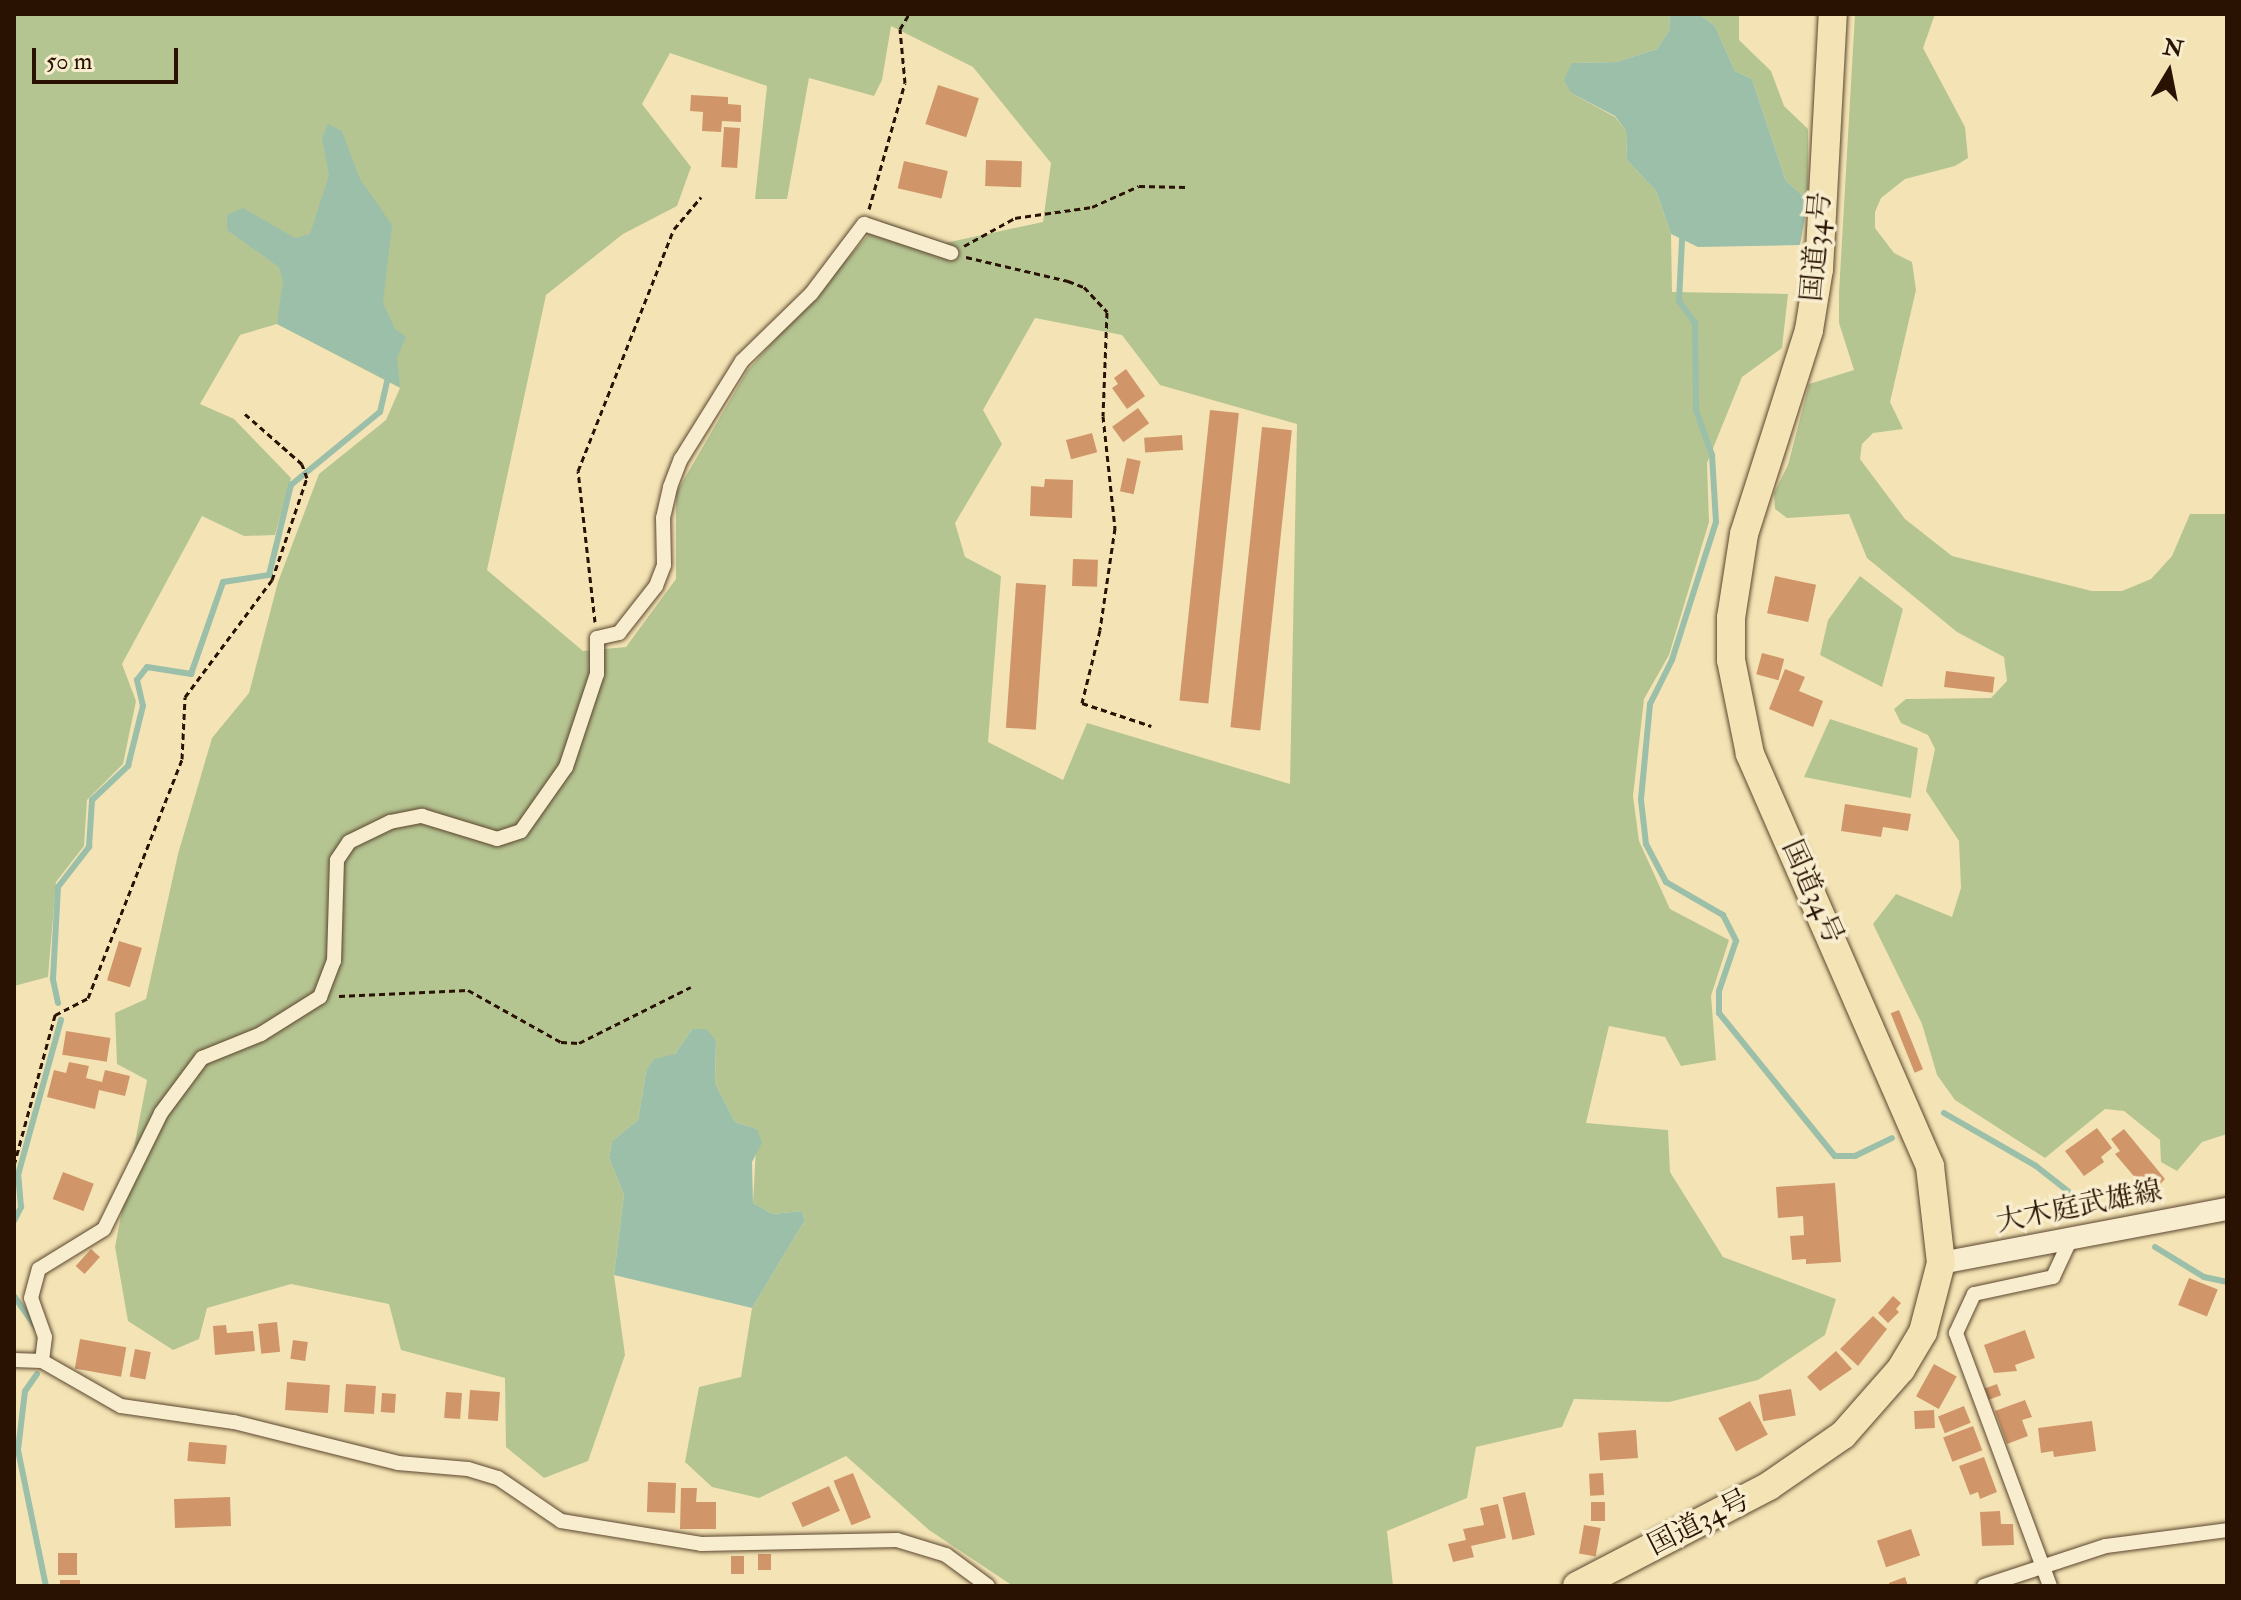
<!DOCTYPE html>
<meta charset="utf-8">
<style>
body{margin:0}
#map{position:relative;width:2241px;height:1600px;overflow:hidden;background:#f4e4b5;font-family:"IM FELL Double Pica","Noto Serif JP",serif}
div>[style]{position:absolute}
.green>*{inset:0;background:#b5c592}
.water>*{inset:0;background:#9cbfaa}
.stream>*{height:6px;margin:-3px;padding:0 3px;transform-origin:3px;border-radius:3px;background:#9cbfaa}
.building>*{inset:0;background:#d0966a;transform-origin:0 0}
.path>*{height:3px;margin-top:-1.5px;transform-origin:0;background:repeating-linear-gradient(90deg,#291201 0 6px,transparent 0 10px)}
.roads{filter:drop-shadow(0 0 2px #5c462e) drop-shadow(0 0 2px #5c462e)}
.street>*{height:14px;margin:-7px;padding:0 7px;transform-origin:7px;border-radius:7px;background:#f8edcf}
.secondary>*{height:22px;margin:-11px;padding:0 11px;transform-origin:11px;border-radius:11px;background:#f8edcf}
.highway>*{height:28px;margin:-14px;padding:0 14px;transform-origin:14px;border-radius:14px;background:#f4e4b5}
span{translate:-50% -50%;white-space:nowrap;text-align:center;line-height:1.15;-webkit-text-stroke:7px #f8edcf;paint-order:stroke}
.street-label{font-size:28px;color:#291201}
.frame{position:absolute;inset:0;border:16px solid #291201;pointer-events:none}
.north{position:absolute;left:2129px;top:32px;width:80px;height:80px;-webkit-text-stroke:6px #f8edcf;paint-order:stroke;rotate:10deg;font-size:22px;font-weight:700;line-height:32px;text-align:center;color:#291201}
.north::after{content:'';display:block;margin:auto;width:28px;height:36px;background:#291201;clip-path:polygon(50% 0,100% 100%,50% 72%,0 100%)}
.scale{position:absolute;left:32px;top:48px;width:146px;height:36px;box-sizing:border-box;border:4px solid #291201;border-top:0;padding-left:10px;font-size:24px;line-height:28px;white-space:nowrap;color:#291201;-webkit-text-stroke:6px #f8edcf;paint-order:stroke}
</style>
<div id="map">
<div class="green">
<div style="clip-path:polygon(evenodd,14px 14px,1669px 14px,1670px 29px,1657px 49px,1616px 62px,1573px 63px,1571px 93px,1615px 117px,1626px 131px,1627px 160px,1656px 191px,1671px 234px,1672px 292px,1788px 294px,1782px 348px,1742px 377px,1707px 463px,1709px 522px,1669px 655px,1644px 699px,1633px 796px,1639px 841px,1670px 909px,1729px 940px,1711px 996px,1716px 1060px,1681px 1066px,1665px 1037px,1609px 1026px,1586px 1123px,1668px 1130px,1670px 1172px,1723px 1257px,1836px 1299px,1825px 1335px,1758px 1380px,1669px 1402px,1574px 1399px,1562px 1427px,1476px 1447px,1467px 1498px,1387px 1531px,1393px 1586px,1013px 1586px,929px 1530px,846px 1456px,759px 1498px,712px 1487px,685px 1462px,699px 1387px,741px 1377px,752px 1308px,805px 1220px,802px 1211px,773px 1214px,753px 1203px,757px 1129px,735px 1122px,715px 1083px,716px 1040px,692px 1029px,675px 1054px,646px 1072px,638px 1120px,612px 1141px,609px 1158px,624px 1195px,614px 1275px,625px 1355px,588px 1461px,544px 1478px,506px 1447px,505px 1378px,401px 1350px,389px 1304px,291px 1284px,207px 1308px,199px 1339px,173px 1350px,128px 1321px,115px 1247px,147px 1080px,117px 1064px,115px 1013px,146px 999px,178px 854px,212px 738px,249px 693px,278px 582px,319px 474px,386px 420px,400px 388px,277px 324px,240px 335px,200px 404px,234px 419px,291px 478px,275px 535px,244px 536px,202px 516px,122px 664px,136px 701px,123px 764px,87px 800px,84px 846px,56px 882px,48px 977px,14px 986px,14px 14px,891px 26px,973px 67px,1051px 163px,1043px 222px,945px 243px,881px 221px,747px 371px,676px 493px,676px 579px,626px 647px,583px 651px,487px 570px,546px 295px,623px 234px,677px 206px,691px 167px,642px 104px,670px 53px,767px 86px,755px 199px,787px 199px,809px 78px,874px 96px,882px 80px,891px 26px,14px 14px,1035px 318px,1122px 335px,1160px 385px,1297px 424px,1290px 784px,1087px 723px,1063px 780px,988px 742px,1001px 576px,965px 557px,955px 523px,1002px 444px,983px 410px,1035px 318px)"></div>
<div style="clip-path:polygon(1699px 14px,1739px 14px,1739px 40px,1771px 71px,1784px 106px,1808px 129px,1808px 200px,1786px 181px,1752px 79px,1735px 71px,1715px 26px)"></div>
<div style="clip-path:polygon(1855px 14px,1935px 14px,1923px 48px,1965px 127px,1968px 158px,1955px 166px,1905px 179px,1881px 198px,1875px 212px,1875px 228px,1894px 253px,1912px 262px,1916px 290px,1890px 402px,1903px 429px,1873px 433px,1862px 444px,1860px 459px,1905px 519px,1952px 556px,2092px 591px,2122px 591px,2151px 579px,2172px 556px,2190px 514px,2227px 514px,2227px 1134px,2202px 1142px,2177px 1171px,2161px 1162px,2160px 1140px,2124px 1111px,2105px 1109px,2045px 1158px,1955px 1100px,1937px 1075px,1922px 1024px,1873px 924px,1896px 894px,1952px 917px,1961px 888px,1959px 841px,1926px 791px,1935px 749px,1928px 735px,1901px 723px,1894px 709px,1906px 699px,1991px 698px,2007px 681px,2004px 657px,1957px 632px,1867px 558px,1849px 514px,1787px 518px,1775px 509px,1774px 493px,1788px 465px,1809px 384px,1854px 370px,1839px 323px,1839px 293px)"></div>
<div style="clip-path:polygon(1860px 576px,1903px 609px,1882px 687px,1820px 655px,1828px 620px)"></div>
<div style="clip-path:polygon(1830px 719px,1918px 748px,1911px 798px,1804px 777px)"></div>
</div>
<div class="water">
<div style="clip-path:polygon(1669px 14px,1699px 14px,1715px 26px,1735px 71px,1752px 79px,1786px 181px,1808px 200px,1800px 245px,1698px 247px,1671px 234px,1656px 191px,1627px 160px,1626px 131px,1615px 116px,1571px 93px,1564px 80px,1572px 63px,1616px 62px,1657px 49px,1670px 29px)"></div>
<div style="clip-path:polygon(328px 124px,342px 131px,360px 179px,392px 225px,383px 303px,395px 329px,406px 337px,397px 358px,400px 387px,277px 324px,283px 281px,279px 267px,227px 230px,227px 215px,243px 208px,295px 238px,310px 234px,329px 175px,322px 138px)"></div>
<div style="clip-path:polygon(692px 1029px,706px 1029px,716px 1040px,715px 1083px,735px 1122px,757px 1129px,762px 1143px,752px 1162px,753px 1203px,773px 1214px,802px 1211px,805px 1220px,752px 1308px,614px 1275px,624px 1195px,609px 1158px,612px 1141px,638px 1120px,646px 1072px,654px 1059px,675px 1054px)"></div>
</div>
<div class="stream">
<div style="left:1682px;top:240px;width:61px;rotate:92.8deg"></div>
<div style="left:1679px;top:301px;width:27px;rotate:54deg"></div>
<div style="left:1695px;top:323px;width:87px;rotate:89.3deg"></div>
<div style="left:1696px;top:410px;width:48px;rotate:70.4deg"></div>
<div style="left:1712px;top:455px;width:67px;rotate:86.6deg"></div>
<div style="left:1716px;top:522px;width:145px;rotate:107.7deg"></div>
<div style="left:1672px;top:660px;width:49px;rotate:116.6deg"></div>
<div style="left:1650px;top:704px;width:96px;rotate:95.4deg"></div>
<div style="left:1641px;top:800px;width:44px;rotate:83.5deg"></div>
<div style="left:1646px;top:844px;width:43px;rotate:62.2deg"></div>
<div style="left:1666px;top:882px;width:66px;rotate:30.1deg"></div>
<div style="left:1723px;top:915px;width:29px;rotate:63deg"></div>
<div style="left:1736px;top:941px;width:53px;rotate:108.8deg"></div>
<div style="left:1719px;top:991px;width:22px;rotate:90deg"></div>
<div style="left:1719px;top:1013px;width:184px;rotate:51deg"></div>
<div style="left:1835px;top:1156px;width:20px"></div>
<div style="left:1855px;top:1156px;width:41px;rotate:-25.9deg"></div>
<div style="left:58px;top:1003px;width:25px;rotate:-102deg"></div>
<div style="left:53px;top:979px;width:92px;rotate:-86.9deg"></div>
<div style="left:58px;top:887px;width:51px;rotate:-52.2deg"></div>
<div style="left:89px;top:847px;width:47px;rotate:-86.3deg"></div>
<div style="left:92px;top:800px;width:50px;rotate:-43.4deg"></div>
<div style="left:128px;top:766px;width:62px;rotate:-76deg"></div>
<div style="left:143px;top:706px;width:27px;rotate:-103deg"></div>
<div style="left:137px;top:680px;width:16px;rotate:-52deg"></div>
<div style="left:147px;top:667px;width:45px;rotate:9deg"></div>
<div style="left:191px;top:674px;width:97px;rotate:-70.8deg"></div>
<div style="left:223px;top:582px;width:47px;rotate:-8.7deg"></div>
<div style="left:269px;top:575px;width:93px;rotate:-76.3deg"></div>
<div style="left:291px;top:485px;width:115px;rotate:-39.4deg"></div>
<div style="left:380px;top:412px;width:32px;rotate:-77deg"></div>
<div style="left:1944px;top:1113px;width:106px;rotate:29.9deg"></div>
<div style="left:2036px;top:1166px;width:71px;rotate:38.2deg"></div>
<div style="left:14px;top:1221px;width:16px;rotate:-63deg"></div>
<div style="left:21px;top:1207px;width:32px;rotate:-95deg"></div>
<div style="left:18px;top:1175px;width:161px;rotate:-74.5deg"></div>
<div style="left:2155px;top:1247px;width:57px;rotate:31.5deg"></div>
<div style="left:2204px;top:1277px;width:24px;rotate:12deg"></div>
<div style="left:14px;top:1296px;width:40px;rotate:55.1deg"></div>
<div style="left:37px;top:1374px;width:21px;rotate:125deg"></div>
<div style="left:25px;top:1391px;width:59px;rotate:96.8deg"></div>
<div style="left:18px;top:1450px;width:139px;rotate:78.4deg"></div>
</div>
<div class="building">
<div style="left:938px;top:85px;width:43px;height:41px;rotate:18deg"></div>
<div style="clip-path:polygon(691px 95px,728px 97px,728px 104px,741px 105px,741px 122px,722px 121px,721px 132px,702px 131px,703px 112px,690px 111px)"></div>
<div style="left:724px;top:127px;width:16px;height:40px;rotate:4deg"></div>
<div style="left:986px;top:160px;width:36px;height:26px;rotate:2deg"></div>
<div style="left:904px;top:161px;width:45px;height:28px;rotate:13deg"></div>
<div style="clip-path:polygon(1126px 369px,1145px 396px,1127px 409px,1112px 388px,1118px 384px,1114px 378px)"></div>
<div style="left:1138px;top:408px;width:19px;height:32px;rotate:54deg"></div>
<div style="left:1210px;top:410px;width:29px;height:292px;rotate:6deg"></div>
<div style="left:1262px;top:427px;width:30px;height:302px;rotate:6deg"></div>
<div style="left:1092px;top:433px;width:20px;height:27px;rotate:75deg"></div>
<div style="left:1182px;top:435px;width:15px;height:38px;rotate:86deg"></div>
<div style="left:1127px;top:458px;width:14px;height:34px;rotate:12deg"></div>
<div style="clip-path:polygon(1045px 479px,1073px 480px,1072px 518px,1030px 516px,1031px 486px,1044px 487px)"></div>
<div style="left:1073px;top:559px;width:25px;height:27px;rotate:2deg"></div>
<div style="left:1775px;top:576px;width:42px;height:38px;rotate:12deg"></div>
<div style="left:1016px;top:583px;width:30px;height:145px;rotate:4deg"></div>
<div style="left:1762px;top:653px;width:23px;height:22px;rotate:15deg"></div>
<div style="clip-path:polygon(1785px 669px,1805px 677px,1799px 691px,1823px 701px,1813px 727px,1769px 709px)"></div>
<div style="left:1946px;top:671px;width:49px;height:16px;rotate:7deg"></div>
<div style="clip-path:polygon(1845px 804px,1911px 814px,1908px 831px,1883px 827px,1881px 837px,1841px 831px)"></div>
<div style="left:119px;top:941px;width:24px;height:41px;rotate:17deg"></div>
<div style="left:1899px;top:1010px;width:64px;height:9px;rotate:68deg"></div>
<div style="left:66px;top:1031px;width:45px;height:24px;rotate:9deg"></div>
<div style="clip-path:polygon(69px 1062px,89px 1066px,86px 1078px,102px 1082px,105px 1070px,130px 1076px,125px 1096px,99px 1090px,95px 1109px,47px 1097px,54px 1070px,66px 1073px)"></div>
<div style="clip-path:polygon(2097px 1128px,2112px 1148px,2101px 1157px,2104px 1162px,2084px 1176px,2065px 1151px)"></div>
<div style="clip-path:polygon(2124px 1129px,2165px 1179px,2150px 1195px,2115px 1154px,2120px 1151px,2111px 1139px)"></div>
<div style="left:63px;top:1172px;width:33px;height:29px;rotate:21deg"></div>
<div style="clip-path:polygon(1835px 1183px,1841px 1262px,1806px 1264px,1806px 1259px,1792px 1260px,1790px 1236px,1804px 1235px,1803px 1216px,1778px 1218px,1776px 1187px)"></div>
<div style="left:91px;top:1249px;width:12px;height:23px;rotate:42deg"></div>
<div style="left:2189px;top:1278px;width:31px;height:29px;rotate:22deg"></div>
<div style="clip-path:polygon(1893px 1296px,1901px 1303px,1896px 1309px,1899px 1312px,1888px 1323px,1878px 1313px)"></div>
<div style="clip-path:polygon(1873px 1316px,1887px 1329px,1858px 1366px,1840px 1349px)"></div>
<div style="left:277px;top:1322px;width:30px;height:19px;rotate:84deg"></div>
<div style="clip-path:polygon(226px 1325px,227px 1333px,253px 1331px,255px 1351px,215px 1355px,213px 1326px)"></div>
<div style="clip-path:polygon(2025px 1330px,2035px 1358px,2015px 1365px,2017px 1371px,1994px 1373px,1984px 1345px)"></div>
<div style="left:80px;top:1339px;width:47px;height:30px;rotate:10deg"></div>
<div style="left:293px;top:1340px;width:15px;height:19px;rotate:8deg"></div>
<div style="left:135px;top:1349px;width:16px;height:28px;rotate:11deg"></div>
<div style="clip-path:polygon(1836px 1351px,1852px 1369px,1820px 1391px,1807px 1377px)"></div>
<div style="left:1934px;top:1364px;width:26px;height:37px;rotate:29deg"></div>
<div style="left:287px;top:1382px;width:43px;height:28px;rotate:4deg"></div>
<div style="left:346px;top:1384px;width:30px;height:28px;rotate:4deg"></div>
<div style="left:1997px;top:1384px;width:12px;height:13px;rotate:70deg"></div>
<div style="left:1791px;top:1389px;width:27px;height:33px;rotate:80deg"></div>
<div style="left:470px;top:1390px;width:30px;height:29px;rotate:4deg"></div>
<div style="left:446px;top:1392px;width:16px;height:26px;rotate:4deg"></div>
<div style="left:382px;top:1393px;width:14px;height:19px;rotate:4deg"></div>
<div style="clip-path:polygon(2025px 1400px,2032px 1417px,2022px 1420px,2028px 1436px,2007px 1444px,1995px 1411px)"></div>
<div style="left:1750px;top:1401px;width:38px;height:36px;rotate:62deg"></div>
<div style="left:1964px;top:1406px;width:18px;height:28px;rotate:68deg"></div>
<div style="left:1934px;top:1410px;width:18px;height:20px;rotate:87deg"></div>
<div style="clip-path:polygon(2092px 1421px,2096px 1451px,2054px 1457px,2053px 1451px,2041px 1453px,2038px 1428px)"></div>
<div style="left:1973px;top:1426px;width:26px;height:32px;rotate:69deg"></div>
<div style="left:1636px;top:1430px;width:28px;height:38px;rotate:86deg"></div>
<div style="left:189px;top:1442px;width:38px;height:19px;rotate:5deg"></div>
<div style="clip-path:polygon(1984px 1457px,1997px 1492px,1980px 1499px,1978px 1492px,1970px 1495px,1959px 1466px)"></div>
<div style="left:853px;top:1473px;width:48px;height:21px;rotate:68deg"></div>
<div style="left:1603px;top:1473px;width:22px;height:14px;rotate:87deg"></div>
<div style="left:648px;top:1482px;width:28px;height:30px;rotate:2deg"></div>
<div style="left:829px;top:1486px;width:27px;height:41px;rotate:66deg"></div>
<div style="clip-path:polygon(681px 1488px,697px 1488px,696px 1502px,716px 1502px,716px 1529px,680px 1529px)"></div>
<div style="left:1525px;top:1492px;width:44px;height:23px;rotate:77deg"></div>
<div style="left:230px;top:1497px;width:29px;height:56px;rotate:88deg"></div>
<div style="left:1591px;top:1502px;width:14px;height:19px"></div>
<div style="clip-path:polygon(1498px 1504px,1506px 1538px,1471px 1546px,1474px 1557px,1453px 1562px,1448px 1544px,1466px 1540px,1463px 1529px,1484px 1525px,1480px 1508px)"></div>
<div style="clip-path:polygon(2000px 1511px,2001px 1524px,2013px 1524px,2014px 1545px,1982px 1546px,1980px 1512px)"></div>
<div style="left:1584px;top:1525px;width:17px;height:29px;rotate:10deg"></div>
<div style="left:1911px;top:1529px;width:28px;height:36px;rotate:71deg"></div>
<div style="left:58px;top:1553px;width:19px;height:22px"></div>
<div style="left:758px;top:1554px;width:13px;height:16px"></div>
<div style="left:731px;top:1556px;width:13px;height:18px"></div>
<div style="clip-path:polygon(1905px 1577px,1908px 1586px,1889px 1586px,1889px 1583px)"></div>
<div style="left:60px;top:1580px;width:20px;height:6px"></div>
</div>
<div class="path">
<div style="left:869px;top:209px;width:131px;rotate:-74.1deg"></div>
<div style="left:905px;top:83px;width:54px;rotate:-95.3deg"></div>
<div style="left:900px;top:29px;width:17px;rotate:-59deg"></div>
<div style="left:964px;top:246px;width:58px;rotate:-28.8deg"></div>
<div style="left:1015px;top:218px;width:78px;rotate:-8.1deg"></div>
<div style="left:1092px;top:207px;width:51px;rotate:-24.1deg"></div>
<div style="left:1139px;top:186px;width:47px;rotate:1.2deg"></div>
<div style="left:966px;top:257px;width:105px;rotate:13.2deg"></div>
<div style="left:1068px;top:281px;width:17px;rotate:21deg"></div>
<div style="left:1084px;top:287px;width:34px;rotate:47deg"></div>
<div style="left:1107px;top:312px;width:104px;rotate:92.2deg"></div>
<div style="left:1103px;top:416px;width:113px;rotate:83.9deg"></div>
<div style="left:1115px;top:528px;width:103px;rotate:98.4deg"></div>
<div style="left:1100px;top:630px;width:75px;rotate:103.9deg"></div>
<div style="left:1082px;top:703px;width:73px;rotate:18.4deg"></div>
<div style="left:595px;top:622px;width:152px;rotate:-96.4deg"></div>
<div style="left:578px;top:471px;width:260px;rotate:-68.4deg"></div>
<div style="left:674px;top:229px;width:42px;rotate:-49.8deg"></div>
<div style="left:339px;top:996px;width:129px;rotate:-2.7deg"></div>
<div style="left:468px;top:990px;width:107px;rotate:29.2deg"></div>
<div style="left:561px;top:1042px;width:18px;rotate:3deg"></div>
<div style="left:579px;top:1043px;width:125px;rotate:-26.6deg"></div>
<div style="left:14px;top:1165px;width:156px;rotate:-74.7deg"></div>
<div style="left:55px;top:1015px;width:37px;rotate:-27deg"></div>
<div style="left:88px;top:998px;width:257px;rotate:-68.5deg"></div>
<div style="left:182px;top:759px;width:62px;rotate:-87.2deg"></div>
<div style="left:185px;top:697px;width:146px;rotate:-53.4deg"></div>
<div style="left:272px;top:580px;width:108px;rotate:-71.1deg"></div>
<div style="left:307px;top:478px;width:15px;rotate:-110deg"></div>
<div style="left:302px;top:464px;width:76px;rotate:-138.7deg"></div>
<div style="left:14px;top:1190px;width:19px;rotate:90deg"></div>
</div>
<div class="roads">
<div class="street">
<div style="left:14px;top:1360px;width:28px;rotate:2deg"></div>
<div style="left:42px;top:1361px;width:91px;rotate:29.7deg"></div>
<div style="left:121px;top:1406px;width:114px;rotate:8.1deg"></div>
<div style="left:234px;top:1422px;width:169px;rotate:14deg"></div>
<div style="left:398px;top:1463px;width:70px;rotate:4.9deg"></div>
<div style="left:468px;top:1469px;width:31px;rotate:17deg"></div>
<div style="left:498px;top:1478px;width:76px;rotate:34.3deg"></div>
<div style="left:561px;top:1521px;width:142px;rotate:9.3deg"></div>
<div style="left:701px;top:1544px;width:196px;rotate:-1.2deg"></div>
<div style="left:897px;top:1540px;width:51px;rotate:17deg"></div>
<div style="left:946px;top:1555px;width:52px;rotate:36.4deg"></div>
<div style="left:42px;top:1361px;width:24px;rotate:-83deg"></div>
<div style="left:45px;top:1337px;width:41px;rotate:-109.7deg"></div>
<div style="left:31px;top:1298px;width:30px;rotate:-75deg"></div>
<div style="left:39px;top:1269px;width:76px;rotate:-31.6deg"></div>
<div style="left:104px;top:1229px;width:129px;rotate:-63.8deg"></div>
<div style="left:161px;top:1113px;width:69px;rotate:-53.3deg"></div>
<div style="left:202px;top:1058px;width:64px;rotate:-22.1deg"></div>
<div style="left:261px;top:1034px;width:70px;rotate:-32.1deg"></div>
<div style="left:320px;top:997px;width:39px;rotate:-69deg"></div>
<div style="left:334px;top:961px;width:101px;rotate:-88.3deg"></div>
<div style="left:337px;top:860px;width:22px;rotate:-56deg"></div>
<div style="left:349px;top:842px;width:46px;rotate:-26deg"></div>
<div style="left:390px;top:822px;width:33px;rotate:-11deg"></div>
<div style="left:422px;top:816px;width:78px;rotate:17deg"></div>
<div style="left:497px;top:839px;width:25px;rotate:-18deg"></div>
<div style="left:521px;top:831px;width:78px;rotate:-54.9deg"></div>
<div style="left:566px;top:767px;width:98px;rotate:-71.6deg"></div>
<div style="left:597px;top:674px;width:36px;rotate:-90deg"></div>
<div style="left:597px;top:638px;width:23px;rotate:-13deg"></div>
<div style="left:619px;top:633px;width:60px;rotate:-51.8deg"></div>
<div style="left:656px;top:586px;width:22px;rotate:-69deg"></div>
<div style="left:664px;top:565px;width:47px;rotate:-91.2deg"></div>
<div style="left:663px;top:518px;width:32px;rotate:-77deg"></div>
<div style="left:670px;top:487px;width:30px;rotate:-69deg"></div>
<div style="left:681px;top:459px;width:115px;rotate:-58.1deg"></div>
<div style="left:742px;top:361px;width:96px;rotate:-44.2deg"></div>
<div style="left:811px;top:294px;width:88px;rotate:-52.9deg"></div>
<div style="left:864px;top:224px;width:92px;rotate:18.4deg"></div>
<div style="left:1984px;top:1586px;width:128px;rotate:-18.2deg"></div>
<div style="left:2106px;top:1546px;width:122px;rotate:-7.5deg"></div>
<div style="left:2050px;top:1586px;width:270px;rotate:-110.4deg"></div>
<div style="left:1956px;top:1333px;width:43px;rotate:-65.2deg"></div>
<div style="left:1974px;top:1294px;width:81px;rotate:-12.1deg"></div>
<div style="left:2053px;top:1277px;width:40px;rotate:-65deg"></div>
</div>
<div class="secondary">
<div style="left:1941px;top:1263px;width:291px;rotate:-10.7deg"></div>
</div>
<div class="highway">
<div style="left:1577px;top:1586px;width:216px;rotate:-27.5deg"></div>
<div style="left:1769px;top:1486px;width:90px;rotate:-34.6deg"></div>
<div style="left:1843px;top:1435px;width:88px;rotate:-48.7deg"></div>
<div style="left:1901px;top:1369px;width:43px;rotate:-59.3deg"></div>
<div style="left:1923px;top:1332px;width:71px;rotate:-75.4deg"></div>
<div style="left:1941px;top:1263px;width:98px;rotate:-96.5deg"></div>
<div style="left:1930px;top:1166px;width:450px;rotate:-113.6deg"></div>
<div style="left:1750px;top:754px;width:96px;rotate:-101.4deg"></div>
<div style="left:1731px;top:660px;width:42px;rotate:-90deg"></div>
<div style="left:1731px;top:618px;width:85px;rotate:-81.2deg"></div>
<div style="left:1744px;top:534px;width:214px;rotate:-72.3deg"></div>
<div style="left:1809px;top:330px;width:62px;rotate:-80.7deg"></div>
<div style="left:1819px;top:269px;width:255px;rotate:-86.9deg"></div>
</div>
</div>
<div class="street-label">
<span style="left:1817px;top:247px;rotate:-85deg">国道34号</span>
<span style="left:1812px;top:892px;rotate:66deg">国道34号</span>
<span style="left:2079px;top:1207px;rotate:-11deg">大木庭武雄線</span>
<span style="left:1699px;top:1523px;rotate:-27deg">国道34号</span>
</div>
<div class="frame"></div>
<div class="north">N</div>
<div class="scale">50 m</div>
</div>
